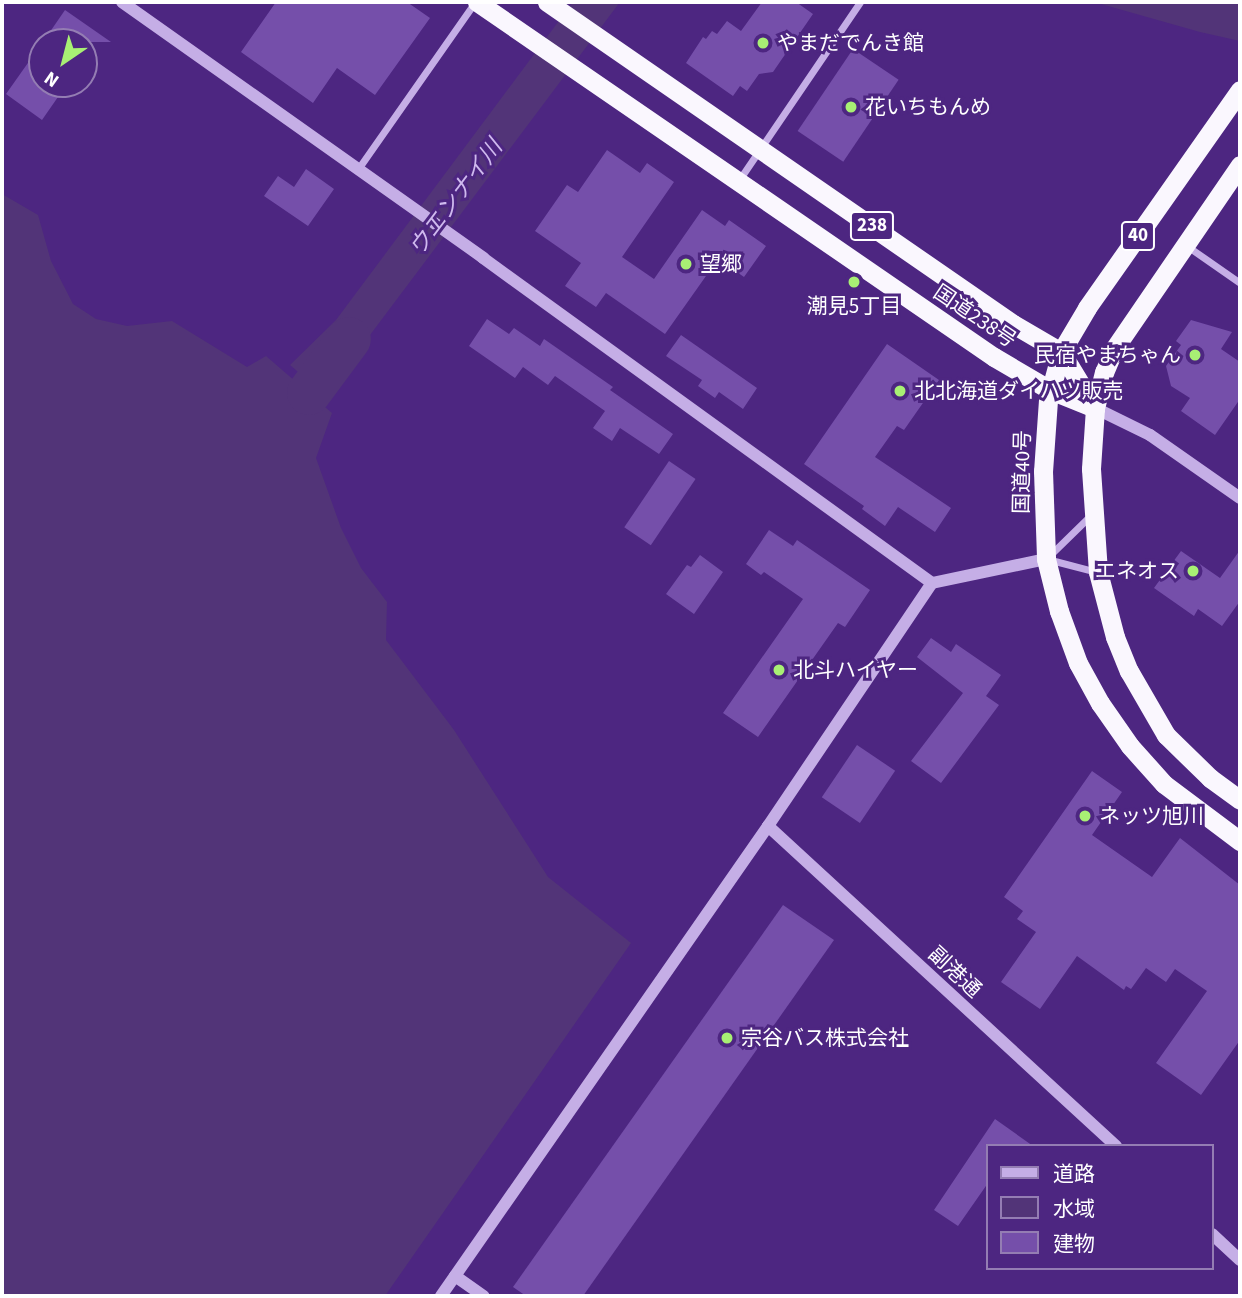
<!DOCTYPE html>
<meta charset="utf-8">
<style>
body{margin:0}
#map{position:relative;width:1242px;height:1298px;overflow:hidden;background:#4d2681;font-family:"Source Sans 3","Noto Sans JP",sans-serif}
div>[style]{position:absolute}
.water>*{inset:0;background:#523478}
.river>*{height:44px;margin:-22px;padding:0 22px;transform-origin:22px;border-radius:22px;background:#523478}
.building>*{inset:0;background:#754faa;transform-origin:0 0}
.minor>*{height:7px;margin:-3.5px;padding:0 3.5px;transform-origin:3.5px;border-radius:3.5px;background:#c5aee6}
.tertiary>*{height:12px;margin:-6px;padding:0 6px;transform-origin:6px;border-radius:6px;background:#c5aee6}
.trunk>*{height:19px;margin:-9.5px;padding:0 9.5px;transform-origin:9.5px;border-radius:9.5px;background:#faf7fe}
.dots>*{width:19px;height:19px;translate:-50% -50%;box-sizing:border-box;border:4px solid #4d2681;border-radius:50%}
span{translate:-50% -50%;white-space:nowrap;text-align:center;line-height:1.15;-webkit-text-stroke:6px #4d2681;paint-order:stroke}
.shield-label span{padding:2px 5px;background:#4d2681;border:2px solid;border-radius:5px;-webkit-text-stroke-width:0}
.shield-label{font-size:19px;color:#fff;font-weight:700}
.poi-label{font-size:21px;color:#fff}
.left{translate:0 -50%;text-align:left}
.right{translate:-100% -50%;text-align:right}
.street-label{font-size:21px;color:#fff}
.water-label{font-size:23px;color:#cfbaee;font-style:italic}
.frame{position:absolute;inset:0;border:4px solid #fff;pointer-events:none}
.legend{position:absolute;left:986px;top:1144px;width:228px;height:126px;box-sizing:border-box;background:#4d2681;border:2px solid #947db3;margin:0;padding:9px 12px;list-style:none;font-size:21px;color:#fff}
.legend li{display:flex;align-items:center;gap:14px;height:35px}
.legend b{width:35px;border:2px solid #947db3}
.north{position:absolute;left:28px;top:28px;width:70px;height:70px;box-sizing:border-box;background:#4d2681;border:2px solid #947db3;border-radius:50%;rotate:215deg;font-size:19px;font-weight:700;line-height:28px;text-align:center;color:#fff}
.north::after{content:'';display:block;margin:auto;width:24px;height:32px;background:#a8ef74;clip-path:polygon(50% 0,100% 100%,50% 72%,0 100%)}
</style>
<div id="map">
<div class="water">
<div style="clip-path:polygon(573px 2px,620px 2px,325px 395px,290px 365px,336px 320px)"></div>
<div style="clip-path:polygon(1094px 2px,1240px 2px,1240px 41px,1200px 32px)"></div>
<div style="clip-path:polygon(2px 194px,38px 215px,51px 261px,73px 304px,96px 319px,127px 326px,172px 321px,247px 367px,266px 356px,332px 413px,316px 458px,341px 528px,361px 568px,387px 602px,386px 640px,454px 730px,548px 877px,631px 943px,385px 1296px,2px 1296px)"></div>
</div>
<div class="river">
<div style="left:309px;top:393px;width:67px;rotate:-53.5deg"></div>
</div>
<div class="building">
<div style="clip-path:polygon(276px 2px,407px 2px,430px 18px,375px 95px,337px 68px,313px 103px,241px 52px)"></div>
<div style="clip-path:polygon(762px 2px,796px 2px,813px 14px,773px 72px,759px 74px,747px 91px,740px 86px,733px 96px,686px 63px,703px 37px,706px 39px,712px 31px,717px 34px,727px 21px,741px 31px)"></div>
<div style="clip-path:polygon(65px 10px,111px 42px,43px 42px)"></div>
<div style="clip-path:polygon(42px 43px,42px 84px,67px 84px,42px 120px,6px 94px)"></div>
<div style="left:853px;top:49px;width:55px;height:99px;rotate:34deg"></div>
<div style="clip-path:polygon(607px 150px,640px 173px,647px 163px,674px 182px,622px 257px,654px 279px,702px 210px,725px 226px,729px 220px,766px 246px,744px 277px,718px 259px,665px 334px,606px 293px,596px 307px,565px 286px,581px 263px,535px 231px,567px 185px,578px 192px)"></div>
<div style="clip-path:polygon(306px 169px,334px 189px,308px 226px,264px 196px,278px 176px,294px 187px)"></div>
<div style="clip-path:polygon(487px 319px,509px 334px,514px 328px,540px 346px,544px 339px,613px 387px,610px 390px,673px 434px,659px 454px,620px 428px,612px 441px,593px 428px,605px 411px,555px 376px,548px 385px,523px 367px,515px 378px,469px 346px)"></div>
<div style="clip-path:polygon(1191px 320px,1232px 332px,1221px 349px,1240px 362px,1240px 399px,1215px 435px,1181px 411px,1190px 398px,1171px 386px,1166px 366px,1181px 345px,1176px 341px)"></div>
<div style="clip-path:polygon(681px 335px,757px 388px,743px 409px,719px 392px,715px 398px,698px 386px,702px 380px,666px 356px)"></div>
<div style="clip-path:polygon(887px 344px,939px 380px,904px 430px,897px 426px,875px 457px,951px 508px,935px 532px,898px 507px,885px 526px,862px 509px,864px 506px,804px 464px)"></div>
<div style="left:669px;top:461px;width:32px;height:80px;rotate:34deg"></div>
<div style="clip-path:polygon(769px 530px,793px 546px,797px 540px,870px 590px,845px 627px,838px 623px,758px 737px,723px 713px,803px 599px,764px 572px,761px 575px,746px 564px)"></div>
<div style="clip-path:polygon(1240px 550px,1240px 601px,1222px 626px,1198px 609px,1194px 616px,1154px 588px,1181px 551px,1220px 578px)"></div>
<div style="clip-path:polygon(700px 555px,723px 572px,694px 614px,666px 594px,687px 565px,691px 567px)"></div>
<div style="clip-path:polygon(931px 638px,951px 652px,956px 644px,1001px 675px,986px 696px,999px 705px,941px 783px,911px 761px,963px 693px,917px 657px)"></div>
<div style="left:857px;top:745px;width:46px;height:63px;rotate:34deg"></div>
<div style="clip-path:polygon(1092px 771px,1122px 792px,1092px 835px,1152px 877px,1180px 838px,1240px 885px,1240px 1040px,1201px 1095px,1156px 1063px,1207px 991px,1175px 969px,1166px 982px,1146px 968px,1131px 989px,1126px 986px,1124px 990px,1077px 956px,1040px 1009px,1001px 982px,1036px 932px,1017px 919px,1023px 911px,1004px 897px)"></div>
<div style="clip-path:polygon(783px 905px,834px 940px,583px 1296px,526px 1296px,513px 1287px)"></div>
<div style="clip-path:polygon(995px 1119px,1033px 1146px,988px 1146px,988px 1183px,958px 1226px,934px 1210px)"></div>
</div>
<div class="minor">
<div style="left:358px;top:169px;width:204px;rotate:-55deg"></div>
<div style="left:739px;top:180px;width:215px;rotate:-55.8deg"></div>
<div style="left:1187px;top:246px;width:65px;rotate:34.9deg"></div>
<div style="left:1050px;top:555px;width:59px;rotate:-44.3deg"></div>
<div style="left:1047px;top:559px;width:52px;rotate:14.6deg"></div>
</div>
<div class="tertiary">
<div style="left:122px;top:2px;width:443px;rotate:35.3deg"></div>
<div style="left:483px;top:258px;width:554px;rotate:35.9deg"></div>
<div style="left:1095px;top:408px;width:61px;rotate:26.1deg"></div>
<div style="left:1150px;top:435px;width:110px;rotate:35deg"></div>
<div style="left:768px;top:826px;width:473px;rotate:42.6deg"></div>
<div style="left:1212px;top:1234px;width:38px;rotate:43deg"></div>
<div style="left:455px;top:1276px;width:35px;rotate:35deg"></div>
<div style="left:441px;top:1296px;width:573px;rotate:-55.17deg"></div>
<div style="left:768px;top:826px;width:293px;rotate:-56deg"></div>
<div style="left:932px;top:583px;width:116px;rotate:-11.9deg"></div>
</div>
<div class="trunk">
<div style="left:477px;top:2px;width:627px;rotate:34.48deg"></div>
<div style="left:994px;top:357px;width:65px;rotate:30.5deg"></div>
<div style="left:1050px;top:390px;width:48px;rotate:21.8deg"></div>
<div style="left:547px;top:2px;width:566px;rotate:34.64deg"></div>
<div style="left:1013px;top:324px;width:56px;rotate:30.3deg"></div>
<div style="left:1061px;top:352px;width:66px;rotate:58.7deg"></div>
<div style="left:1240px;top:90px;width:266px;rotate:125.1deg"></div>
<div style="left:1087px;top:308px;width:51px;rotate:120.6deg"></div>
<div style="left:1061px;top:352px;width:50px;rotate:105.2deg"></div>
<div style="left:1048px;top:400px;width:71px;rotate:94deg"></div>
<div style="left:1043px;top:471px;width:88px;rotate:88deg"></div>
<div style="left:1046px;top:559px;width:54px;rotate:76deg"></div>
<div style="left:1059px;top:611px;width:55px;rotate:69.9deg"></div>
<div style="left:1078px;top:663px;width:46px;rotate:61.2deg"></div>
<div style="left:1100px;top:703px;width:52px;rotate:55.1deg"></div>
<div style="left:1130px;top:746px;width:51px;rotate:48.2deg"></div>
<div style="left:1164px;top:784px;width:95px;rotate:36.9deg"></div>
<div style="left:1240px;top:165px;width:223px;rotate:124.4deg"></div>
<div style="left:1114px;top:349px;width:25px;rotate:113deg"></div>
<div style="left:1104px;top:372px;width:37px;rotate:104deg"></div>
<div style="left:1095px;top:408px;width:61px;rotate:93.8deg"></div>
<div style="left:1091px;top:469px;width:103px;rotate:86.1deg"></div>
<div style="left:1098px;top:572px;width:67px;rotate:75.3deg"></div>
<div style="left:1115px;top:637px;width:37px;rotate:68deg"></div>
<div style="left:1129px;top:671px;width:74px;rotate:60deg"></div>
<div style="left:1166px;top:735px;width:62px;rotate:44.3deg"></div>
<div style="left:1210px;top:778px;width:37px;rotate:36deg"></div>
</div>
<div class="dots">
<div style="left:763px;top:43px;background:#a8ef74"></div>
<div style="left:851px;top:107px;background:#a8ef74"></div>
<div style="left:686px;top:264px;background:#a8ef74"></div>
<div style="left:854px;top:282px;background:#a8ef74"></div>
<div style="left:1195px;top:355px;background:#a8ef74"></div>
<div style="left:900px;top:391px;background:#a8ef74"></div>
<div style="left:1193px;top:571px;background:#a8ef74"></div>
<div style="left:779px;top:670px;background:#a8ef74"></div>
<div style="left:1085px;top:816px;background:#a8ef74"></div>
<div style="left:727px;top:1038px;background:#a8ef74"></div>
</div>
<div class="shield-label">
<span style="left:872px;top:226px">238</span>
<span style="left:1138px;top:236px">40</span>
</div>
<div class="poi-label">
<span class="left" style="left:777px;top:43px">やまだでんき館</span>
<span class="left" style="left:865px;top:107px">花いちもんめ</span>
<span class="left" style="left:700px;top:264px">望郷</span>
<span style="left:854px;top:306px">潮見5丁目</span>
<span class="right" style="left:1181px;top:355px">民宿やまちゃん</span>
<span class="left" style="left:914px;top:391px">北北海道ダイハツ販売</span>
<span class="right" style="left:1179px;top:571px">エネオス</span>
<span class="left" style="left:793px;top:670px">北斗ハイヤー</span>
<span class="left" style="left:1099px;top:816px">ネッツ旭川</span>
<span class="left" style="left:741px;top:1038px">宗谷バス株式会社</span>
</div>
<div class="street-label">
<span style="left:975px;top:316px;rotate:34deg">国道238号</span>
<span style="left:1022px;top:472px;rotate:-89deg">国道40号</span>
<span style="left:955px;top:972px;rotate:43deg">副港通</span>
</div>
<div class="water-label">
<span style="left:456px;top:198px;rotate:-53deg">ウエンナイ川</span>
</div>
<div class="frame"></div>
<ul class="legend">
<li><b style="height:9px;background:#c5aee6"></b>道路</li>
<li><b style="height:19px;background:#523478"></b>水域</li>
<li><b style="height:19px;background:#754faa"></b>建物</li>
</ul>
<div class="north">N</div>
</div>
